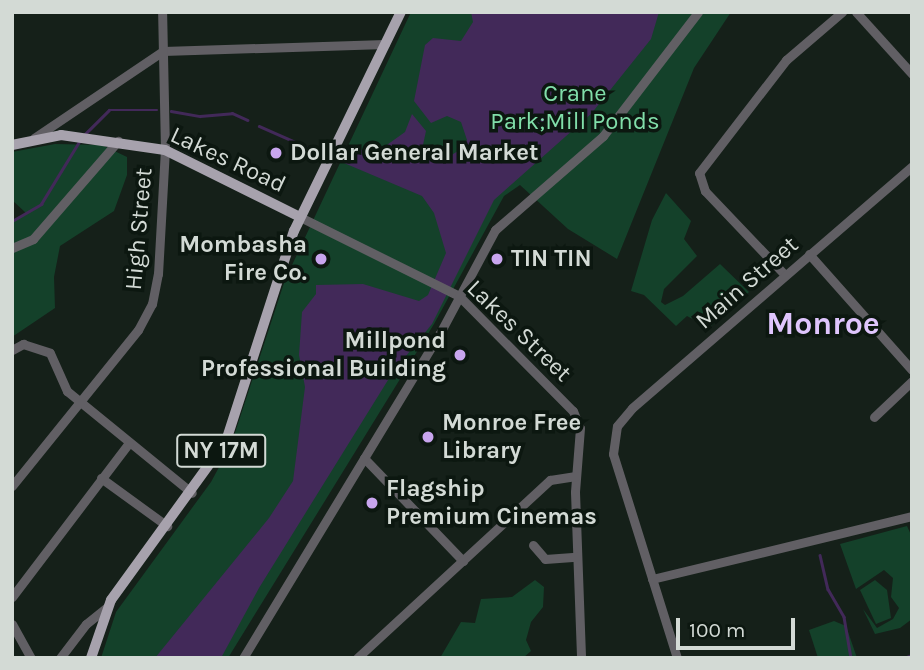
<!DOCTYPE html>
<style>
body{margin:0}
#map{position:relative;width:924px;height:670px;overflow:hidden;background:#152019;font-family:Karla,sans-serif}
div>[style]{position:absolute}
.green>*{inset:0;background:#14412a}
.water>*{inset:0;background:#422959}
.stream>*{height:2.5px;margin:-1.25px;padding:0 1.25px;transform-origin:1.25px;border-radius:1.25px;background:#422959}
.minor>*{height:9px;margin:-4.5px;padding:0 4.5px;transform-origin:4.5px;border-radius:4.5px;background:#615f64}
.major>*{height:10px;margin:-5px;padding:0 5px;transform-origin:5px;border-radius:5px;background:#a7a2ad}
.dots>*{width:19px;height:19px;translate:-50% -50%;box-sizing:border-box;border:4px solid #0c1710;border-radius:50%}
span{translate:-50% -50%;white-space:nowrap;text-align:center;line-height:1.15;-webkit-text-stroke:7px #0c1710;paint-order:stroke}
.shield-label span{padding:2px 5px;background:#0c1710;border:2px solid;border-radius:5px;-webkit-text-stroke-width:0}
.shield-label{font-size:23px;color:#d3dad5;font-weight:700}
.park-label{font-size:24px;color:#81dea9}
.poi-label{font-size:24px;color:#d3dad5;font-weight:700}
.left{translate:0 -50%;text-align:left}
.right{translate:-100% -50%;text-align:right}
.street-label{font-size:24px;color:#d3dad5}
.district-label{font-size:32px;color:#dfc5fd;font-weight:700}
.frame{position:absolute;inset:0;border:14px solid #d3dad5;pointer-events:none}
.scale{position:absolute;left:676px;top:618px;width:119px;height:32px;box-sizing:border-box;border:4px solid #d3dad5;border-top:0;padding-left:9px;font-size:21px;line-height:24px;white-space:nowrap;color:#d3dad5;-webkit-text-stroke:5px #0c1710;paint-order:stroke}
</style>
<div id="map">
<div class="green">
<div style="clip-path:polygon(411px 12px,731px 12px,694px 68px,617px 259px,568px 229px,520px 185px,504px 196px,434px 324px,228px 658px,101px 658px,116px 612px,211px 482px,231px 445px,285px 280px)"></div>
<div style="clip-path:polygon(55px 144px,102px 145px,127px 157px,127px 175px,114px 211px,60px 246px,54px 277px,55px 308px,12px 337px,12px 221px,26px 213px,12px 200px,12px 152px)"></div>
<div style="clip-path:polygon(666px 193px,691px 221px,684px 239px,697px 256px,664px 289px,661px 302px,665px 305px,683px 296px,720px 264px,749px 292px,709px 328px,687px 316px,676px 326px,644px 295px,631px 291px,652px 220px)"></div>
<div style="clip-path:polygon(907px 526px,912px 537px,912px 619px,900px 628px,875px 634px,863px 609px,877px 628px,893px 619px,899px 608px,891px 597px,893px 578px,884px 570px,856px 589px,840px 544px)"></div>
<div style="clip-path:polygon(535px 580px,544px 587px,543px 607px,531px 622px,526px 640px,531px 651px,523px 658px,440px 658px,461px 622px,475px 623px,481px 599px,512px 597px)"></div>
<div style="clip-path:polygon(875px 580px,887px 590px,891px 618px,876px 624px,860px 590px)"></div>
<div style="clip-path:polygon(834px 621px,846px 626px,857px 658px,818px 658px,809px 630px)"></div>
</div>
<div class="water">
<div style="clip-path:polygon(471px 12px,659px 12px,651px 39px,591px 114px,494px 200px,432px 324px,393px 372px,259px 588px,221px 658px,155px 658px,269px 518px,293px 481px,305px 387px,299px 355px,302px 312px,316px 294px,316px 285px,363px 284px,419px 301px,428px 295px,446px 253px,434px 213px,422px 196px,344px 163px,353px 151px,384px 147px,405px 132px,412px 114px,426px 131px,423px 145px,428px 155px,436px 160px,445px 159px,458px 151px,467px 140px,461px 122px,447px 116px,431px 123px,414px 101px,425px 45px,433px 38px,461px 41px,473px 22px)"></div>
</div>
<div class="stream">
<div style="left:171px;top:111px;width:29px;rotate:10deg"></div>
<div style="left:200px;top:116px;width:32px;rotate:-5deg"></div>
<div style="left:232px;top:113px;width:17px;rotate:24deg"></div>
<div style="left:259px;top:126px;width:62px;rotate:23.7deg"></div>
<div style="left:84px;top:135px;width:35px;rotate:-45deg"></div>
<div style="left:109px;top:110px;width:48px"></div>
<div style="left:337px;top:159px;width:1px"></div>
<div style="left:12px;top:221px;width:34px;rotate:-30deg"></div>
<div style="left:41px;top:204px;width:75px;rotate:-58.6deg"></div>
<div style="left:820px;top:555px;width:35px;rotate:77deg"></div>
<div style="left:828px;top:589px;width:32px;rotate:60deg"></div>
<div style="left:844px;top:617px;width:42px;rotate:80.3deg"></div>
<div style="left:904px;top:658px;width:9px;rotate:-21deg"></div>
</div>
<div class="minor">
<div style="left:856px;top:12px;width:84px;rotate:47.9deg"></div>
<div style="left:34px;top:138px;width:156px;rotate:-34deg"></div>
<div style="left:163px;top:51px;width:222px;rotate:-1.8deg"></div>
<div style="left:300px;top:217px;width:178px;rotate:26.4deg"></div>
<div style="left:459px;top:296px;width:162px;rotate:45.3deg"></div>
<div style="left:573px;top:411px;width:18px;rotate:68deg"></div>
<div style="left:580px;top:428px;width:64px;rotate:94.5deg"></div>
<div style="left:575px;top:492px;width:166px;rotate:87.9deg"></div>
<div style="left:12px;top:248px;width:23px;rotate:-23deg"></div>
<div style="left:33px;top:239px;width:130px;rotate:-49.1deg"></div>
<div style="left:809px;top:254px;width:155px;rotate:48.4deg"></div>
<div style="left:785px;top:275px;width:116px;rotate:-133.6deg"></div>
<div style="left:705px;top:191px;width:19px;rotate:-108deg"></div>
<div style="left:699px;top:173px;width:143px;rotate:-52.4deg"></div>
<div style="left:786px;top:60px;width:74px;rotate:-40.6deg"></div>
<div style="left:12px;top:350px;width:13px;rotate:-29deg"></div>
<div style="left:23px;top:344px;width:28px;rotate:18deg"></div>
<div style="left:50px;top:353px;width:42px;rotate:65.9deg"></div>
<div style="left:67px;top:391px;width:161px;rotate:39.2deg"></div>
<div style="left:874px;top:417px;width:52px;rotate:-43.5deg"></div>
<div style="left:364px;top:458px;width:143px;rotate:46.1deg"></div>
<div style="left:101px;top:478px;width:82px;rotate:36deg"></div>
<div style="left:12px;top:486px;width:201px;rotate:-51.1deg"></div>
<div style="left:138px;top:330px;width:30px;rotate:-62deg"></div>
<div style="left:152px;top:304px;width:31px;rotate:-79deg"></div>
<div style="left:158px;top:274px;width:124px;rotate:-86.8deg"></div>
<div style="left:165px;top:150px;width:138px;rotate:-91.2deg"></div>
<div style="left:533px;top:545px;width:18px;rotate:49deg"></div>
<div style="left:545px;top:559px;width:31px;rotate:-4deg"></div>
<div style="left:652px;top:579px;width:268px;rotate:-13.6deg"></div>
<div style="left:12px;top:597px;width:193px;rotate:-52.8deg"></div>
<div style="left:12px;top:624px;width:39px;rotate:61deg"></div>
<div style="left:60px;top:658px;width:43px;rotate:-52.6deg"></div>
<div style="left:86px;top:624px;width:26px;rotate:-39deg"></div>
<div style="left:243px;top:658px;width:380px;rotate:-58.8deg"></div>
<div style="left:440px;top:333px;width:117px;rotate:-61.9deg"></div>
<div style="left:495px;top:230px;width:143px;rotate:-41deg"></div>
<div style="left:603px;top:136px;width:156px;rotate:-52.5deg"></div>
<div style="left:357px;top:658px;width:263px;rotate:-42.7deg"></div>
<div style="left:550px;top:480px;width:26px;rotate:-9deg"></div>
<div style="left:677px;top:658px;width:214px;rotate:-107.4deg"></div>
<div style="left:613px;top:454px;width:28px;rotate:-82deg"></div>
<div style="left:617px;top:426px;width:23px;rotate:-50deg"></div>
<div style="left:632px;top:408px;width:370px;rotate:-40.8deg"></div>
</div>
<div class="major">
<div style="left:12px;top:145px;width:50px;rotate:-11.5deg"></div>
<div style="left:61px;top:135px;width:105px;rotate:8.2deg"></div>
<div style="left:165px;top:150px;width:151px;rotate:26.4deg"></div>
<div style="left:91px;top:658px;width:61px;rotate:-71deg"></div>
<div style="left:111px;top:600px;width:196px;rotate:-54.1deg"></div>
<div style="left:226px;top:441px;width:221px;rotate:-72.1deg"></div>
<div style="left:294px;top:231px;width:244px;rotate:-64deg"></div>
</div>
<div class="dots">
<div style="left:276px;top:153px;background:#c8a5ee"></div>
<div style="left:321px;top:259px;background:#c8a5ee"></div>
<div style="left:497px;top:259px;background:#c8a5ee"></div>
<div style="left:460px;top:355px;background:#c8a5ee"></div>
<div style="left:428px;top:437px;background:#c8a5ee"></div>
<div style="left:372px;top:503px;background:#c8a5ee"></div>
</div>
<div class="shield-label">
<span style="left:221px;top:451px">NY 17M</span>
</div>
<div class="park-label">
<span style="left:575px;top:108px">Crane<br>Park;Mill Ponds</span>
</div>
<div class="poi-label">
<span class="left" style="left:290px;top:153px">Dollar General Market</span>
<span class="right" style="left:307px;top:259px">Mombasha<br>Fire Co.</span>
<span class="left" style="left:511px;top:259px">TIN TIN</span>
<span class="right" style="left:446px;top:355px">Millpond<br>Professional Building</span>
<span class="left" style="left:442px;top:437px">Monroe Free<br>Library</span>
<span class="left" style="left:386px;top:503px">Flagship<br>Premium Cinemas</span>
</div>
<div class="street-label">
<span style="left:228px;top:160px;rotate:25deg">Lakes Road</span>
<span style="left:139px;top:229px;rotate:-85deg">High Street</span>
<span style="left:747px;top:283px;rotate:-41deg">Main Street</span>
<span style="left:519px;top:331px;rotate:44deg">Lakes Street</span>
</div>
<div class="district-label">
<span style="left:823px;top:324px">Monroe</span>
</div>
<div class="frame"></div>
<div class="scale">100 m</div>
</div>
